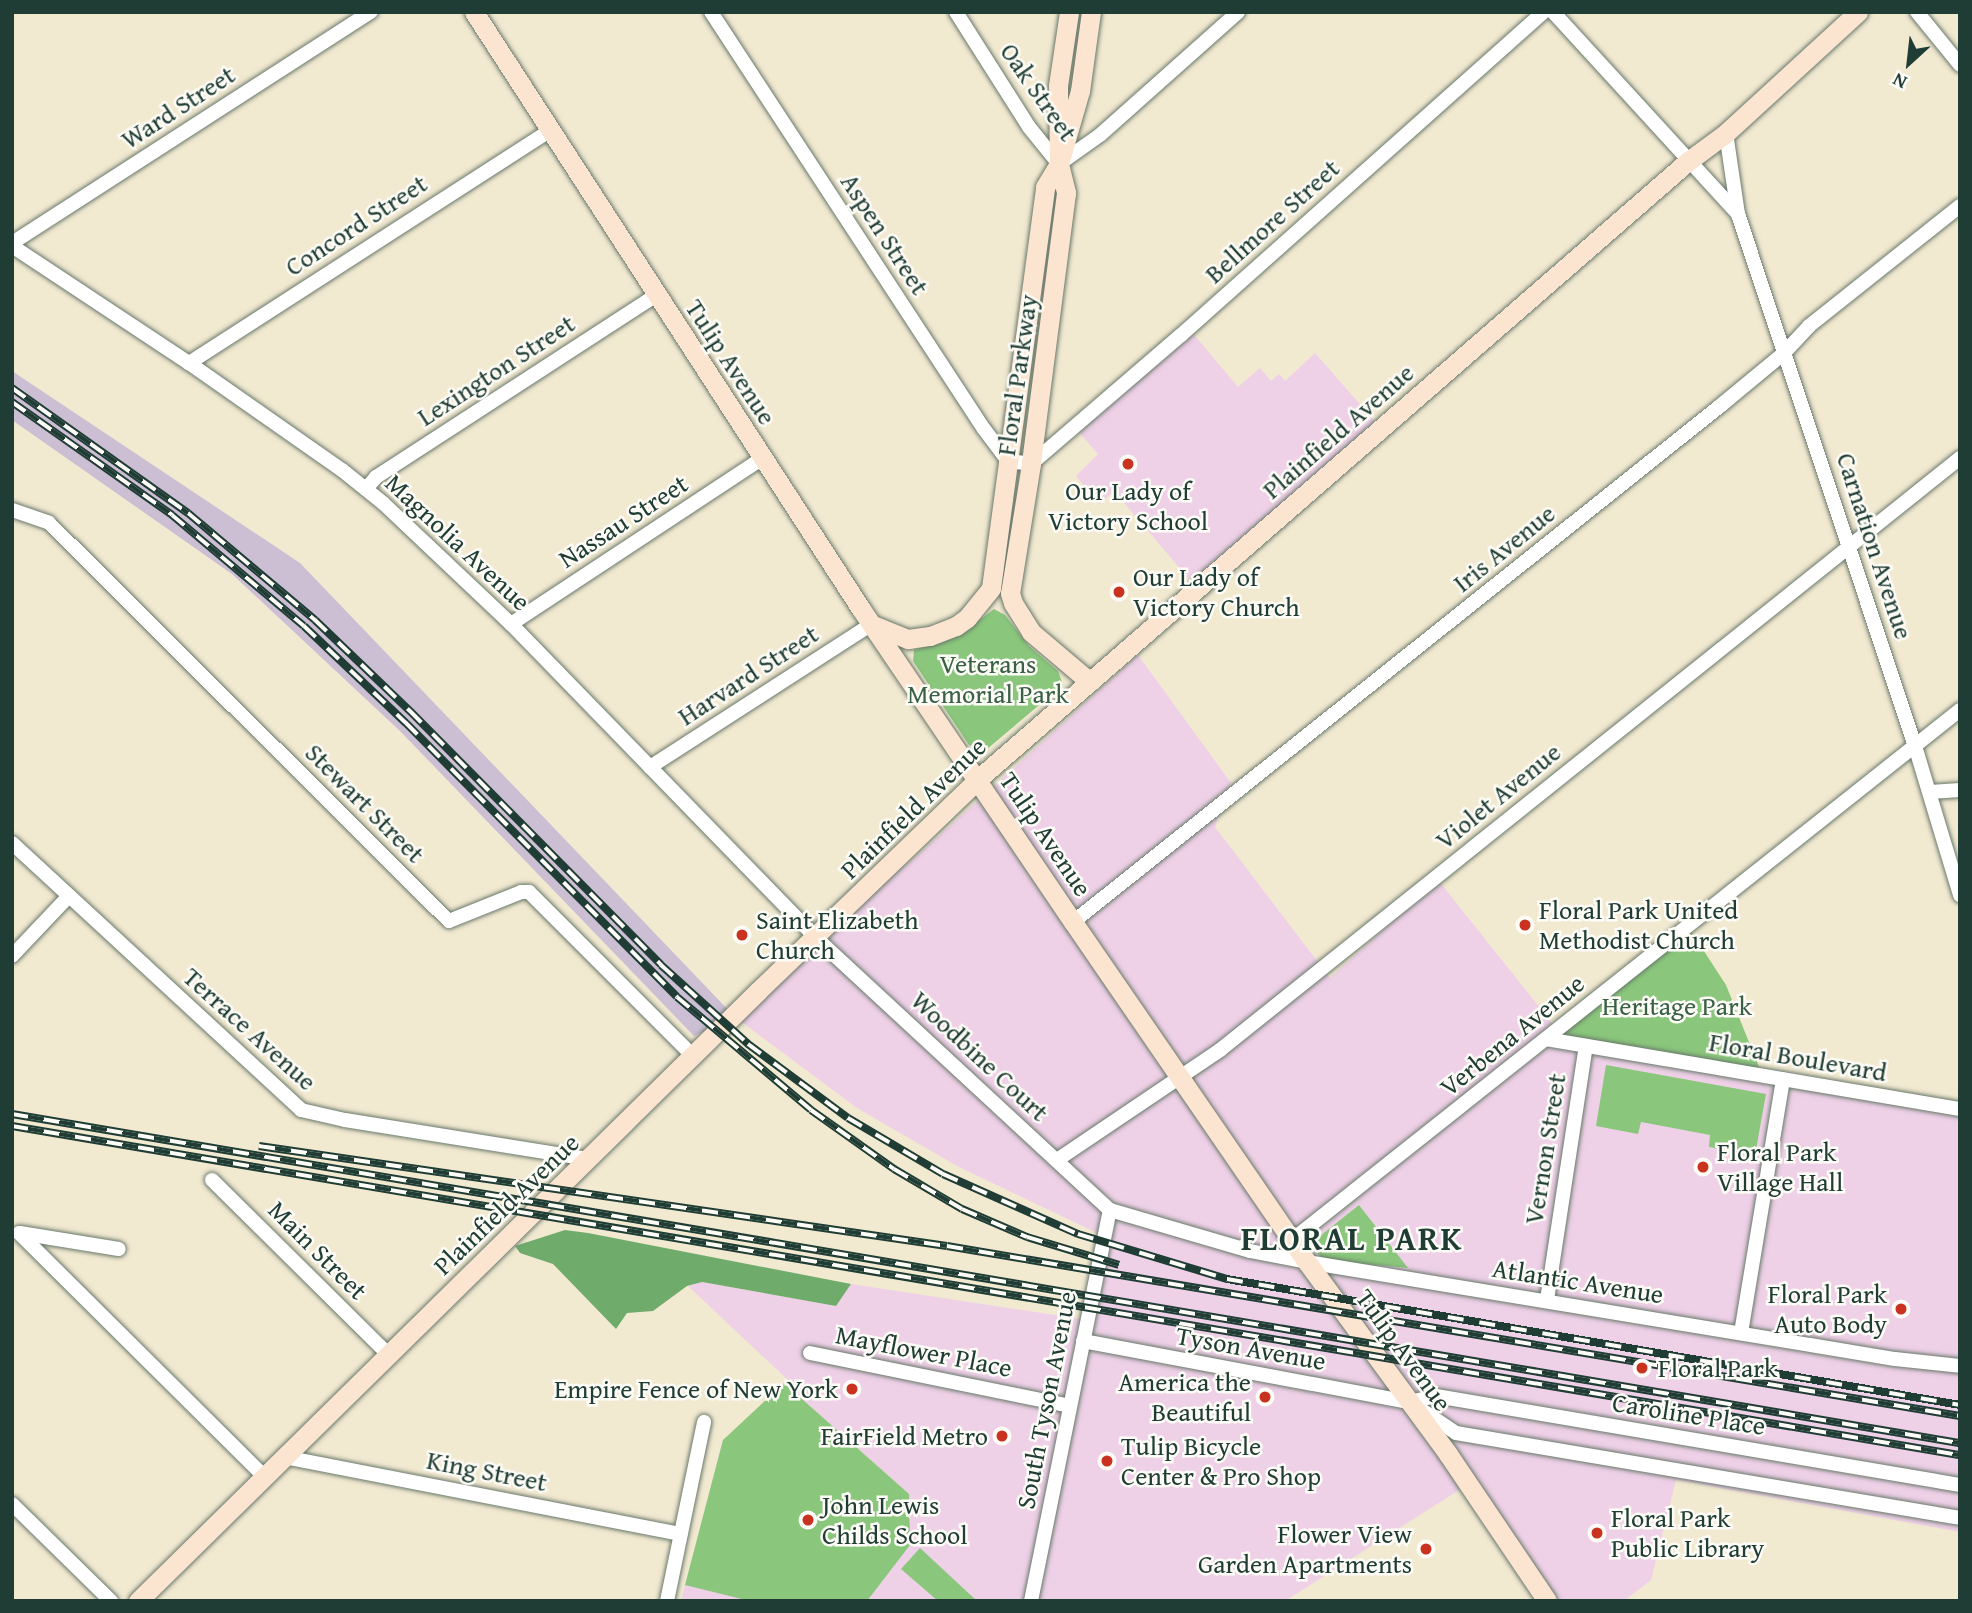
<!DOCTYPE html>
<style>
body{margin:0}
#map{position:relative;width:1972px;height:1613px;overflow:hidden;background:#f2e9d1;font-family:"Gentium Book Plus",serif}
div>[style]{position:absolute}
.built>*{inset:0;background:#eed0e7}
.industrial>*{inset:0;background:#ccbed3}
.green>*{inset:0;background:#8ac77c}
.forest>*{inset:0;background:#6fac6c}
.roads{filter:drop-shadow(0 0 2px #69796b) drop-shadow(0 0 2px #69796b)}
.street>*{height:14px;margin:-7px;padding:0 7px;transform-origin:7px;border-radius:7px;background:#fff}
.secondary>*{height:19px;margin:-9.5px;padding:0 9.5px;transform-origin:9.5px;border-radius:9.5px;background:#fce5d0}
.rail>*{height:8px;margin-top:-4px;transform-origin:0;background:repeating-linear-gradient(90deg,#fdfcf7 0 16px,#1f3d34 0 32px);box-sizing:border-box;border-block:2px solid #1f3d34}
.dots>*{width:19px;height:19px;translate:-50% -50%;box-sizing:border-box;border:4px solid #fdfcf7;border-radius:50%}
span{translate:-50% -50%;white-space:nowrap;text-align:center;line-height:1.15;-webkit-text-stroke:5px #fdfcf7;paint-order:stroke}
.street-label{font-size:26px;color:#1f3d34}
.poi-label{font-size:26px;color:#1f3d34}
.left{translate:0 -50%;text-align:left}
.right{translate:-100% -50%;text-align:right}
.park-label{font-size:26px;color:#3a6046}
.district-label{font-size:33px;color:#1f3d34;font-weight:700;letter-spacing:2px}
.frame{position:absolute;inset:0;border:14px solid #1f3d34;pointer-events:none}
.north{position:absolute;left:1874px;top:28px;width:70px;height:70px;-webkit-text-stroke:5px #fdfcf7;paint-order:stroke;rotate:207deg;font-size:19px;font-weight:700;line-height:28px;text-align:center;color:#1f3d34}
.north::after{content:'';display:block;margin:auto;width:24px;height:32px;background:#1f3d34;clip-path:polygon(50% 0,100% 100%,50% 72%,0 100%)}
</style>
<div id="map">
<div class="built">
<div style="clip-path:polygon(1190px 330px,1238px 387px,1260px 368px,1271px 381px,1279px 374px,1285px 381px,1315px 353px,1380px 427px,1195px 586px,1114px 491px,1099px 504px,1076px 476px,1098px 454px,1077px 430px)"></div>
<div style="clip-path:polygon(1138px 655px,1231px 783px,1215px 827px,1330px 978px,1438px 880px,1559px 1032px,1960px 1107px,1960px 1532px,1676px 1480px,1651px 1580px,1624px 1601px,1550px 1601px,1470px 1483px,1285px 1601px,681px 1601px,723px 1440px,909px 1494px,784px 1383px,787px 1379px,688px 1286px,702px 1282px,836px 1306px,851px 1284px,1081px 1319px,1097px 1233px,957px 1166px,857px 1108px,735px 1017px,812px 938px,911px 861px)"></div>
</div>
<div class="industrial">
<div style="clip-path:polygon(12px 371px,300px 563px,735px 1017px,694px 1036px,400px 731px,232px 574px,12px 420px)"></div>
</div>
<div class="green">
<div style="clip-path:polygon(994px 609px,1005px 615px,1029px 646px,1058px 671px,1063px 685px,987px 749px,969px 745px,913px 661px,914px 650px,960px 635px)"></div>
<div style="clip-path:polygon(1689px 928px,1726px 985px,1761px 1072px,1552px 1037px)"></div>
<div style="clip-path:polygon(1606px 1065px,1766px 1094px,1755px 1155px,1709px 1147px,1710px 1135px,1641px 1122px,1638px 1134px,1596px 1126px)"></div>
<div style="clip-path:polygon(1359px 1205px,1408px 1268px,1323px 1260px,1310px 1244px)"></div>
<div style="clip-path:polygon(784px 1383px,909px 1494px,910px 1545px,867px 1601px,750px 1601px,685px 1585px,723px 1440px)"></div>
<div style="clip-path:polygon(920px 1548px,977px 1601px,938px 1601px,901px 1569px)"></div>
</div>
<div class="forest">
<div style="clip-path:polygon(565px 1230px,588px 1233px,851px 1284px,836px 1306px,702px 1282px,687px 1286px,653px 1311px,627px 1313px,616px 1329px,553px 1264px,520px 1253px,515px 1246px)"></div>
</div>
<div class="roads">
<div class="street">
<div style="left:711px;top:12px;width:498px;rotate:56.8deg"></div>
<div style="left:984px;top:429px;width:40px;rotate:53deg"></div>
<div style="left:1008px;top:461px;width:23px;rotate:7deg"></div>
<div style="left:1031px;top:464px;width:198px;rotate:-40.7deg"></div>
<div style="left:1181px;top:335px;width:485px;rotate:-41.7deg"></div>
<div style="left:956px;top:12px;width:136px;rotate:57.6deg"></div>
<div style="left:1029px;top:127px;width:48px;rotate:51deg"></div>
<div style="left:1059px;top:164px;width:50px;rotate:-35.3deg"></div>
<div style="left:1100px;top:135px;width:185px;rotate:-41.7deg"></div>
<div style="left:1553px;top:12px;width:274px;rotate:47.5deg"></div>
<div style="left:1738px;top:214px;width:561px;rotate:71.6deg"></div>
<div style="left:1915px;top:746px;width:156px;rotate:73.2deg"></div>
<div style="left:1917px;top:12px;width:68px;rotate:50.9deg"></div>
<div style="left:1726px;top:133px;width:82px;rotate:81.6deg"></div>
<div style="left:12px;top:243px;width:427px;rotate:-32.8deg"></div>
<div style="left:12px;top:246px;width:212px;rotate:33.5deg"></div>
<div style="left:189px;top:363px;width:187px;rotate:35deg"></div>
<div style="left:342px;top:470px;width:53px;rotate:38.8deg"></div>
<div style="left:383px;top:503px;width:176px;rotate:43.4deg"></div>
<div style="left:511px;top:624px;width:438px;rotate:45.8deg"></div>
<div style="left:816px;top:938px;width:401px;rotate:42.8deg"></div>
<div style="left:1110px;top:1210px;width:146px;rotate:16.3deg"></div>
<div style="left:1250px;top:1251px;width:58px;rotate:10.9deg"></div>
<div style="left:1307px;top:1262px;width:596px;rotate:9.37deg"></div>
<div style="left:1895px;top:1359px;width:65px;rotate:6.1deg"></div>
<div style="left:189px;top:363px;width:430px;rotate:-32.8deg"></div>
<div style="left:366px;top:489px;width:16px;rotate:-50deg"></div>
<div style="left:376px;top:477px;width:334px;rotate:-33deg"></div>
<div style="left:12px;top:510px;width:39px;rotate:19deg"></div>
<div style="left:49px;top:523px;width:564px;rotate:44.86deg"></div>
<div style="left:449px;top:921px;width:78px;rotate:-21.9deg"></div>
<div style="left:521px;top:892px;width:8px"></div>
<div style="left:529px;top:892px;width:232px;rotate:45deg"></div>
<div style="left:511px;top:624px;width:302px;rotate:-33.4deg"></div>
<div style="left:650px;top:767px;width:264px;rotate:-32.8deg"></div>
<div style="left:1930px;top:792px;width:30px;rotate:-4deg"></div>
<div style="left:12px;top:843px;width:393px;rotate:42.7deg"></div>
<div style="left:301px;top:1110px;width:45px;rotate:12.8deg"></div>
<div style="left:345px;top:1120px;width:247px;rotate:9.1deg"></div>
<div style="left:1073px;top:922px;width:828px;rotate:-38.57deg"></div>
<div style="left:1720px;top:406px;width:83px;rotate:-39.6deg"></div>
<div style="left:1784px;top:353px;width:37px;rotate:-47deg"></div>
<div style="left:1809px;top:326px;width:193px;rotate:-38.5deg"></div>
<div style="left:12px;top:956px;width:83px;rotate:-46.5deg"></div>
<div style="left:1546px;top:1039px;width:420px;rotate:9.6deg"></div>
<div style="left:1057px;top:1160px;width:197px;rotate:-34deg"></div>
<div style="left:1220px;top:1050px;width:948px;rotate:-38.66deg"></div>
<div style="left:212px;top:1180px;width:249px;rotate:44.7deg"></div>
<div style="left:19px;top:1233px;width:346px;rotate:44.8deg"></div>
<div style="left:20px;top:1233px;width:100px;rotate:9.2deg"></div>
<div style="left:1292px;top:1240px;width:853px;rotate:-38.43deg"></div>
<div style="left:1547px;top:1300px;width:257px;rotate:-81.3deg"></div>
<div style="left:1741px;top:1333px;width:257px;rotate:-80.6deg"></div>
<div style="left:1083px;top:1341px;width:333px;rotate:10.6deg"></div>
<div style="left:1410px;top:1402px;width:55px;rotate:34deg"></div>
<div style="left:1456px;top:1433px;width:511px;rotate:9.57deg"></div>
<div style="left:810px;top:1353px;width:265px;rotate:11.5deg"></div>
<div style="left:1410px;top:1402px;width:27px;rotate:-13deg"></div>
<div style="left:1436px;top:1396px;width:532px;rotate:9.64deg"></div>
<div style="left:284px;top:1457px;width:404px;rotate:11deg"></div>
<div style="left:12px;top:1504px;width:139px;rotate:44.4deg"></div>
<div style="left:667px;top:1601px;width:183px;rotate:-78.3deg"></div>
<div style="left:1031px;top:1601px;width:399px;rotate:-78.6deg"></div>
</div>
<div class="secondary">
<div style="left:474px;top:12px;width:711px;rotate:57.05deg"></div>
<div style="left:861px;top:609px;width:378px;rotate:55.9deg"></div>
<div style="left:1073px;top:922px;width:413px;rotate:55.5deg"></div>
<div style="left:1307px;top:1262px;width:238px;rotate:53.7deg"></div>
<div style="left:1448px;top:1454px;width:177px;rotate:56deg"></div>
<div style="left:1069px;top:12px;width:75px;rotate:98.5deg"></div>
<div style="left:1058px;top:86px;width:78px;rotate:89.3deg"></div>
<div style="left:1059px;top:164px;width:30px;rotate:76deg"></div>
<div style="left:1066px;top:193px;width:273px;rotate:97.4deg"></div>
<div style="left:1031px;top:464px;width:131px;rotate:99.2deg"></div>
<div style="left:1010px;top:593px;width:10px;rotate:73deg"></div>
<div style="left:1013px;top:603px;width:34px;rotate:58deg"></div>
<div style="left:1031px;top:632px;width:77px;rotate:40.3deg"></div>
<div style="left:873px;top:625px;width:38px;rotate:22deg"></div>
<div style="left:908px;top:639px;width:22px;rotate:-8deg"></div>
<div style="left:930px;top:636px;width:28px;rotate:-21deg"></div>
<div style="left:956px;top:626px;width:14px;rotate:-36deg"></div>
<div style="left:967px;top:618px;width:38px;rotate:-51deg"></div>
<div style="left:991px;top:588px;width:405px;rotate:-82.3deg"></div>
<div style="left:1045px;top:187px;width:27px;rotate:-59deg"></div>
<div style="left:1059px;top:164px;width:76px;rotate:-74deg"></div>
<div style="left:1080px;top:91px;width:80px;rotate:-82.1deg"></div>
<div style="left:138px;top:1601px;width:870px;rotate:-44.53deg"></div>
<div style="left:758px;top:991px;width:306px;rotate:-43.9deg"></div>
<div style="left:978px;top:779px;width:940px;rotate:-41.03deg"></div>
<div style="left:1687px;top:162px;width:49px;rotate:-36.6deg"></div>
<div style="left:1726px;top:133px;width:179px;rotate:-42.5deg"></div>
</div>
</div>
<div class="rail">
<div style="left:12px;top:388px;width:216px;rotate:35.4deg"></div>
<div style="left:188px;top:513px;width:166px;rotate:40.1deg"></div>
<div style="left:315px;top:620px;width:132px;rotate:43.8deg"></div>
<div style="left:410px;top:711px;width:357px;rotate:45.3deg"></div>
<div style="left:661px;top:965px;width:118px;rotate:42.2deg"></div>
<div style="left:748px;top:1044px;width:124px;rotate:36.5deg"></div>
<div style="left:848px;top:1118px;width:110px;rotate:30.5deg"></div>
<div style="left:943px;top:1174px;width:148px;rotate:24deg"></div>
<div style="left:1078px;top:1234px;width:156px;rotate:16.8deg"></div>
<div style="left:1227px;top:1279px;width:744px;rotate:9.75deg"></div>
<div style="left:12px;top:402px;width:196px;rotate:35.2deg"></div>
<div style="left:172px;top:515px;width:172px;rotate:40.1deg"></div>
<div style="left:304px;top:626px;width:141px;rotate:43.6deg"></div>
<div style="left:406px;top:723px;width:385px;rotate:45.3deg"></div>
<div style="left:677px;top:997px;width:175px;rotate:40.1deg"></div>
<div style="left:811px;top:1110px;width:102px;rotate:35.4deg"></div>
<div style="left:894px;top:1169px;width:79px;rotate:30.5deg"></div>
<div style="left:962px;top:1209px;width:71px;rotate:23.3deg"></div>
<div style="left:1027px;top:1237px;width:96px;rotate:16.9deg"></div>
<div style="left:12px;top:1114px;width:1976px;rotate:9.59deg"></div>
<div style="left:12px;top:1126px;width:1976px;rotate:9.59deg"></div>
<div style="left:259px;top:1146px;width:695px;rotate:8.27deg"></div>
<div style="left:947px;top:1246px;width:1027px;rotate:9.53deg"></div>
</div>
<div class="dots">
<div style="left:1128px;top:464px;background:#c8321e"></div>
<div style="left:1119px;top:592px;background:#c8321e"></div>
<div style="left:1525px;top:925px;background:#c8321e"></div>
<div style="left:742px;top:935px;background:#c8321e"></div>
<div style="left:1703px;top:1167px;background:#c8321e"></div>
<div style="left:1901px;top:1309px;background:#c8321e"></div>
<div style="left:1642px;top:1368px;background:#c8321e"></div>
<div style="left:852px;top:1389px;background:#c8321e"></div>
<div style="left:1265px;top:1397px;background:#c8321e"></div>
<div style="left:1002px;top:1436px;background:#c8321e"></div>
<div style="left:1107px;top:1461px;background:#c8321e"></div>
<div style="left:808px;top:1520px;background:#c8321e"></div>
<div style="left:1597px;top:1533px;background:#c8321e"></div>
<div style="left:1426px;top:1549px;background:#c8321e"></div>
</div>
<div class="street-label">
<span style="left:1039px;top:92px;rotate:55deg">Oak Street</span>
<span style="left:178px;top:107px;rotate:-33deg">Ward Street</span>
<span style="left:1272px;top:221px;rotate:-42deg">Bellmore Street</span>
<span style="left:356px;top:225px;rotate:-33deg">Concord Street</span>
<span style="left:885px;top:234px;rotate:57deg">Aspen Street</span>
<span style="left:731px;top:362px;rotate:57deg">Tulip Avenue</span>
<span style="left:496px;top:370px;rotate:-33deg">Lexington Street</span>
<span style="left:1017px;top:375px;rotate:-82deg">Floral Parkway</span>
<span style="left:1338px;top:431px;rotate:-41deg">Plainfield Avenue</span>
<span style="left:623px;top:521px;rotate:-33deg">Nassau Street</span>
<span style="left:458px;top:542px;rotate:43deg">Magnolia Avenue</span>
<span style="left:1875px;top:546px;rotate:72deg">Carnation Avenue</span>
<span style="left:1504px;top:548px;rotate:-39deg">Iris Avenue</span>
<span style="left:748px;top:675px;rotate:-33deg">Harvard Street</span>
<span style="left:1498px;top:796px;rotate:-39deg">Violet Avenue</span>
<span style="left:365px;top:803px;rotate:45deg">Stewart Street</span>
<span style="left:913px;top:808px;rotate:-44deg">Plainfield Avenue</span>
<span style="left:1046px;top:834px;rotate:56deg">Tulip Avenue</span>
<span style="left:250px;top:1029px;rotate:42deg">Terrace Avenue</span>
<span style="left:1512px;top:1035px;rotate:-39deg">Verbena Avenue</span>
<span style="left:980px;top:1056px;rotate:43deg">Woodbine Court</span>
<span style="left:1798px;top:1057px;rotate:10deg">Floral Boulevard</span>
<span style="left:1545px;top:1149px;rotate:-81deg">Vernon Street</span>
<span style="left:506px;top:1204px;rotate:-44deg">Plainfield Avenue</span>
<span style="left:318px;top:1250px;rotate:45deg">Main Street</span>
<span style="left:1578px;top:1281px;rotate:9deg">Atlantic Avenue</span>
<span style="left:1251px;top:1348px;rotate:10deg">Tyson Avenue</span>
<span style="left:1404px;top:1350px;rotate:54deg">Tulip Avenue</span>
<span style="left:924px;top:1351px;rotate:11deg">Mayflower Place</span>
<span style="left:1046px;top:1400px;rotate:-79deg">South Tyson Avenue</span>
<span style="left:1689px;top:1414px;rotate:9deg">Caroline Place</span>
<span style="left:487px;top:1471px;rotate:11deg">King Street</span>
</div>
<div class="poi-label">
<span style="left:1128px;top:506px">Our Lady of<br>Victory School</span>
<span class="left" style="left:1133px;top:592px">Our Lady of<br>Victory Church</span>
<span class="left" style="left:1539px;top:925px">Floral Park United<br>Methodist Church</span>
<span class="left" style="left:756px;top:935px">Saint Elizabeth<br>Church</span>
<span class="left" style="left:1717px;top:1167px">Floral Park<br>Village Hall</span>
<span class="right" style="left:1887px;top:1309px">Floral Park<br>Auto Body</span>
<span class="left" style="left:1658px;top:1368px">Floral Park</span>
<span class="right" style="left:1251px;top:1397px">America the<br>Beautiful</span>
<span class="right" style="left:838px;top:1389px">Empire Fence of New York</span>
<span class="right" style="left:988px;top:1436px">FairField Metro</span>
<span class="left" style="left:1121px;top:1461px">Tulip Bicycle<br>Center &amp; Pro Shop</span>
<span class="left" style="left:822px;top:1520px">John Lewis<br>Childs School</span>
<span class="left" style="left:1611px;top:1533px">Floral Park<br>Public Library</span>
<span class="right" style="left:1412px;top:1549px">Flower View<br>Garden Apartments</span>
</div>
<div class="park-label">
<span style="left:988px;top:679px">Veterans<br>Memorial Park</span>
<span style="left:1677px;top:1006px">Heritage Park</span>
</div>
<div class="district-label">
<span style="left:1352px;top:1239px">FLORAL PARK</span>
</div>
<div class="frame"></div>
<div class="north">N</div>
</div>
